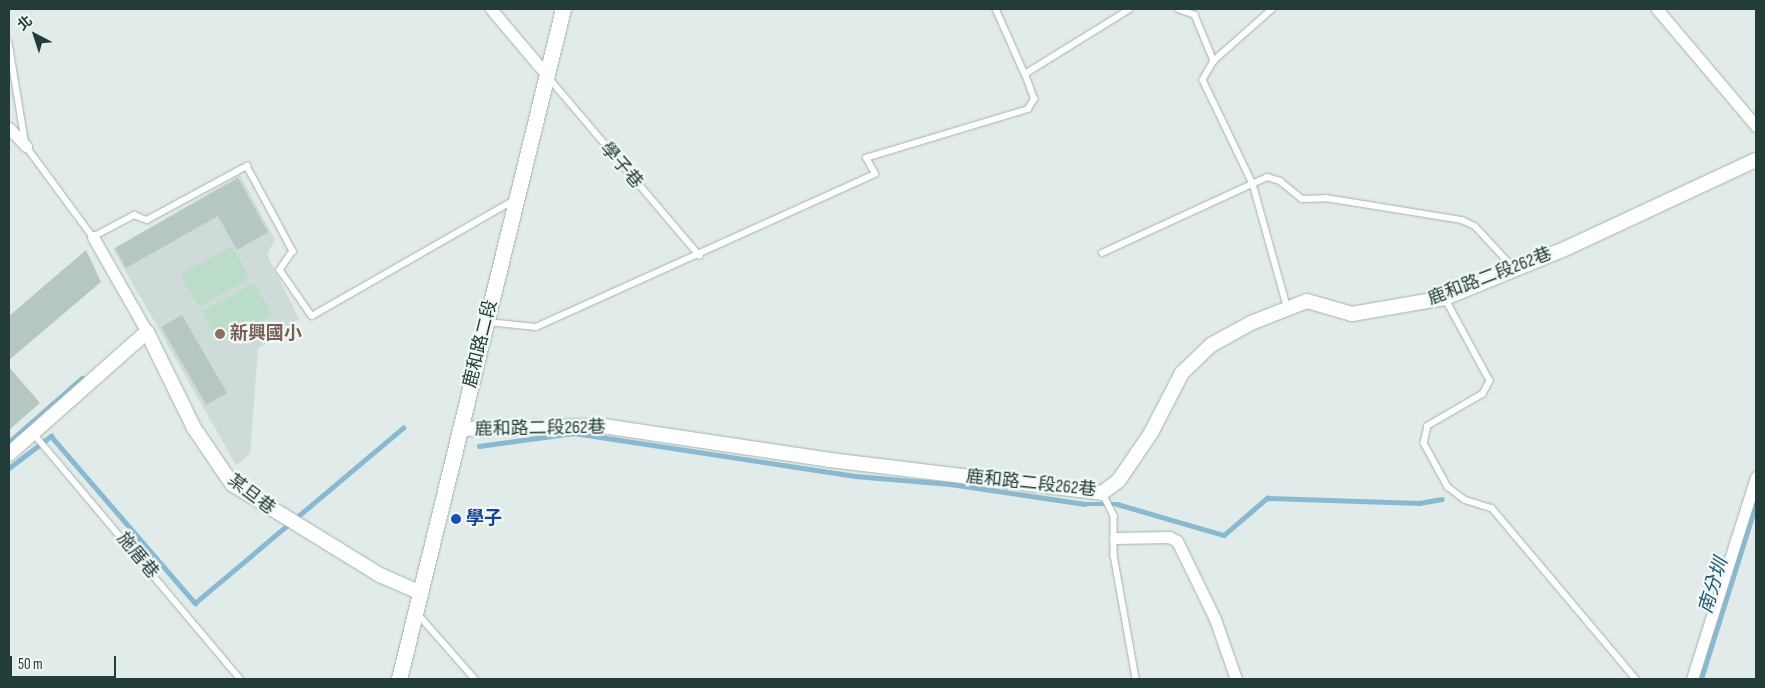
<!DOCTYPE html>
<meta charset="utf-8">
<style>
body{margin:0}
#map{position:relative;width:1765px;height:688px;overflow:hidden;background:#e1ebe9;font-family:"Sofia Sans Condensed","Noto Sans TC",sans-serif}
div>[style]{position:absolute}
.built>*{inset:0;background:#cfdbd8}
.green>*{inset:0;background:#badcc9;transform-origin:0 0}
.stream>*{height:4.5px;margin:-2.25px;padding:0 2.25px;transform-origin:2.25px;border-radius:2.25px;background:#89b9d0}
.building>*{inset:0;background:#b6c6c2;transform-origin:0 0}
.roads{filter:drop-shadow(0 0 1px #a4b3b1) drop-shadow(0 0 1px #a4b3b1)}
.service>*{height:5.5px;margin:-2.75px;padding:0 2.75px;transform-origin:2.75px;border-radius:2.75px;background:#fff}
.minor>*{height:11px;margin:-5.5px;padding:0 5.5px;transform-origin:5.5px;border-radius:5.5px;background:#fff}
.tertiary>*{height:14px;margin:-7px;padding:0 7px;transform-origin:7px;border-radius:7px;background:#fff}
.secondary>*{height:15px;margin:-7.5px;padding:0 7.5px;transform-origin:7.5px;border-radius:7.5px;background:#fff}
.dots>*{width:14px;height:14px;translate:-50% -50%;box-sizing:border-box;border:2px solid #f2f8f6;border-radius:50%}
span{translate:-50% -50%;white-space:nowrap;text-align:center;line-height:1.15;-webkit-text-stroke:4.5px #f2f8f6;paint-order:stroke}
.street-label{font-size:18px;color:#223c39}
.education-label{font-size:18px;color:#785e54;font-weight:700}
.left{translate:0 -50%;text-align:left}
.transit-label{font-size:18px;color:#164399;font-weight:700}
.water-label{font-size:19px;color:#1c5877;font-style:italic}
.frame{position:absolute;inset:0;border:10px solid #223c39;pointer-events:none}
.north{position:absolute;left:10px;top:10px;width:50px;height:50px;-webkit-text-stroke:4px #f2f8f6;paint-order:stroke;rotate:320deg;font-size:14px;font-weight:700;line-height:20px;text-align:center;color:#223c39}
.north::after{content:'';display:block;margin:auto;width:18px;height:22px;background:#223c39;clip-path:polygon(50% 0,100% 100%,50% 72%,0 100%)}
.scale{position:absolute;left:10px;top:656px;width:106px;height:22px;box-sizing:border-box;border:2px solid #223c39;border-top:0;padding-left:6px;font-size:15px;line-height:18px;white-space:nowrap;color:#223c39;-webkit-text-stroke:4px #f2f8f6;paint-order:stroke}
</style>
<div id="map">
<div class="built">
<div style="clip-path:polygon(240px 175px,275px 240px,267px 255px,299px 319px,258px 349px,250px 454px,236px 465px,113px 249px)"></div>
</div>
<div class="green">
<div style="left:232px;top:246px;width:37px;height:59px;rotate:61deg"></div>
<div style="left:255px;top:283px;width:36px;height:60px;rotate:62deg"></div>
</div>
<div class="stream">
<div style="left:9px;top:442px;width:97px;rotate:-41.2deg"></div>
<div style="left:479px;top:446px;width:96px;rotate:-7.8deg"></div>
<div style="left:574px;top:433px;width:284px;rotate:8.7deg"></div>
<div style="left:855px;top:476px;width:95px;rotate:4.8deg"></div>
<div style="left:950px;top:484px;width:136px;rotate:8.4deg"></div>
<div style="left:1085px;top:504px;width:32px"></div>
<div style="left:1117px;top:504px;width:111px;rotate:16.2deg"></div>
<div style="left:1224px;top:535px;width:57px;rotate:-40.7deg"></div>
<div style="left:1267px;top:498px;width:152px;rotate:1.9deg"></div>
<div style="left:1419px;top:503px;width:23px;rotate:-10deg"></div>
<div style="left:9px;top:468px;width:53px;rotate:-37.3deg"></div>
<div style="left:51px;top:436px;width:221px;rotate:49.2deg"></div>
<div style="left:195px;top:603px;width:272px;rotate:-40.1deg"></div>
<div style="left:1701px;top:679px;width:184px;rotate:-72.6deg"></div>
</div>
<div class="building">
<div style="clip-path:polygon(238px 178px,268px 232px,237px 250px,218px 216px,126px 268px,115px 248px)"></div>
<div style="clip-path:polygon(86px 250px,101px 282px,9px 360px,9px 316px)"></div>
<div style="left:182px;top:315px;width:90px;height:24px;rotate:60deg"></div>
<div style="clip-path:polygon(9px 367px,40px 403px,9px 430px)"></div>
</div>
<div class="roads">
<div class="service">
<div style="left:996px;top:9px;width:71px;rotate:66deg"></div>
<div style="left:1178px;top:9px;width:18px;rotate:19deg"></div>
<div style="left:1195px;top:15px;width:50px;rotate:67.6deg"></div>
<div style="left:1273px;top:9px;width:79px;rotate:138.6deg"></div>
<div style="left:1214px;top:61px;width:22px;rotate:120deg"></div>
<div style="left:1203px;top:80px;width:115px;rotate:64.3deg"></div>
<div style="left:1253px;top:184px;width:127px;rotate:74.4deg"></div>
<div style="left:9px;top:43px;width:104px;rotate:80.6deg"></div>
<div style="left:26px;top:146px;width:113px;rotate:53.6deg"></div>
<div style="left:93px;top:237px;width:47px;rotate:-28.2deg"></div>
<div style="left:134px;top:215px;width:14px;rotate:21deg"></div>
<div style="left:147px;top:220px;width:114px;rotate:-28.4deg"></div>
<div style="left:247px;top:166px;width:97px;rotate:61.6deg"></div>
<div style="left:293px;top:251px;width:23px;rotate:124deg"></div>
<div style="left:280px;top:270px;width:56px;rotate:55.2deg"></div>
<div style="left:312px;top:316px;width:232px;rotate:-29.8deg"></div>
<div style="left:549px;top:78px;width:233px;rotate:49.7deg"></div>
<div style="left:1102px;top:253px;width:182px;rotate:-24.7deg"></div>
<div style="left:1267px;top:177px;width:14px;rotate:17deg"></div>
<div style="left:1280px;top:181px;width:28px;rotate:39deg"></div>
<div style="left:1302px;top:199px;width:24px;rotate:-2deg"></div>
<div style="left:1326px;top:198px;width:138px;rotate:9.2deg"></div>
<div style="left:1462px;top:220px;width:14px;rotate:25deg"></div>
<div style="left:1475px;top:226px;width:59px;rotate:47.1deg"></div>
<div style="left:1445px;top:298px;width:94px;rotate:61.5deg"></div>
<div style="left:1490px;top:381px;width:15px;rotate:118deg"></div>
<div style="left:1483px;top:394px;width:64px;rotate:149.8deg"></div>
<div style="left:1428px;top:426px;width:17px;rotate:103deg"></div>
<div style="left:1424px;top:443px;width:50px;rotate:61.4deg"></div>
<div style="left:1448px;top:487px;width:21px;rotate:37deg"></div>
<div style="left:1465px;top:500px;width:28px;rotate:17deg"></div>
<div style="left:1492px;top:508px;width:224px;rotate:49.9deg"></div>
<div style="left:488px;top:322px;width:48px;rotate:5.9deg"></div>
<div style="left:536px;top:327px;width:372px;rotate:-24.3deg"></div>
<div style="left:875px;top:174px;width:18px;rotate:-119deg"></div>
<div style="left:866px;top:158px;width:169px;rotate:-16.8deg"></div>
<div style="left:1028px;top:109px;width:12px;rotate:-59deg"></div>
<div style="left:1034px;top:99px;width:27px;rotate:-110deg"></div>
<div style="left:1025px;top:74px;width:123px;rotate:-31.8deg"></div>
<div style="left:34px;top:434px;width:320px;rotate:49.9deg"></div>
<div style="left:1103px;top:494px;width:25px;rotate:63deg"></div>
<div style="left:1114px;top:516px;width:39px;rotate:90deg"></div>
<div style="left:1114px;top:555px;width:126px;rotate:79.9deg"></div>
<div style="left:417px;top:613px;width:88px;rotate:48.7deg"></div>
</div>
<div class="minor">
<div style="left:491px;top:9px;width:85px;rotate:49.8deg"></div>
<div style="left:1657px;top:9px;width:153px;rotate:49.8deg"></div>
<div style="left:9px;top:128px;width:25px;rotate:47deg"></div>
<div style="left:93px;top:237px;width:109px;rotate:60.4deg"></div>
<div style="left:1115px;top:538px;width:54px;rotate:-1.1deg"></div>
<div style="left:1169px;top:537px;width:9px;rotate:27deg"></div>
<div style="left:1177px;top:541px;width:87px;rotate:64deg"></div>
<div style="left:1215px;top:619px;width:64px;rotate:70.7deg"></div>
<div style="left:1692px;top:679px;width:212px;rotate:-72.4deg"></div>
</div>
<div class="tertiary">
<div style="left:460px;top:429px;width:143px;rotate:-1.2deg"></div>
<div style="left:603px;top:426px;width:230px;rotate:8.5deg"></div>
<div style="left:830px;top:460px;width:274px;rotate:6.9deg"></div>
<div style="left:1102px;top:493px;width:21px;rotate:-37deg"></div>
<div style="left:1119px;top:480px;width:57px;rotate:-55.8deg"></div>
<div style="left:1151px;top:433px;width:68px;rotate:-62.7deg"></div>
<div style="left:1182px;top:373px;width:40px;rotate:-44deg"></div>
<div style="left:1211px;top:345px;width:46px;rotate:-28.8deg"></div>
<div style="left:1251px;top:323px;width:60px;rotate:-21.4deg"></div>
<div style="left:1307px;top:301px;width:47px;rotate:16.1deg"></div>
<div style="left:1352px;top:314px;width:94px;rotate:-9.8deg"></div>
<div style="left:1445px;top:298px;width:132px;rotate:-22.3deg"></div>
<div style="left:1567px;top:248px;width:208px;rotate:-25deg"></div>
<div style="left:9px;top:454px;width:184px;rotate:-41.5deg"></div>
<div style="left:147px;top:332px;width:107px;rotate:63.9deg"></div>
<div style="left:194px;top:428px;width:68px;rotate:55.8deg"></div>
<div style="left:232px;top:484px;width:174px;rotate:31.6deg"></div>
<div style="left:380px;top:575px;width:45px;rotate:23.7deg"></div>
</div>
<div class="secondary">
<div style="left:399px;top:679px;width:690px;rotate:-76.25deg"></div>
</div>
</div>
<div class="dots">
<div style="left:220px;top:334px;background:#8d6e63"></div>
<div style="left:456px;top:519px;background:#1a4fb4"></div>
</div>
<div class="street-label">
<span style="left:621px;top:166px;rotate:49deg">學子巷</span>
<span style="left:1490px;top:277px;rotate:-21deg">鹿和路二段262巷</span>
<span style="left:481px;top:344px;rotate:-76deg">鹿和路二段</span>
<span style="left:540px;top:429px;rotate:-1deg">鹿和路二段262巷</span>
<span style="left:1031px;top:484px;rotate:6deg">鹿和路二段262巷</span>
<span style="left:251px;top:495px;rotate:37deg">某旦巷</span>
<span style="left:137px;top:556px;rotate:50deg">施厝巷</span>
</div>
<div class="education-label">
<span class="left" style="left:230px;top:334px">新興國小</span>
</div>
<div class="transit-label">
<span class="left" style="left:466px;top:519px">學子</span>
</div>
<div class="water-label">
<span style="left:1714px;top:586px;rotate:-73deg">南分圳</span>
</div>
<div class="frame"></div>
<div class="north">北</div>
<div class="scale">50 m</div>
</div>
